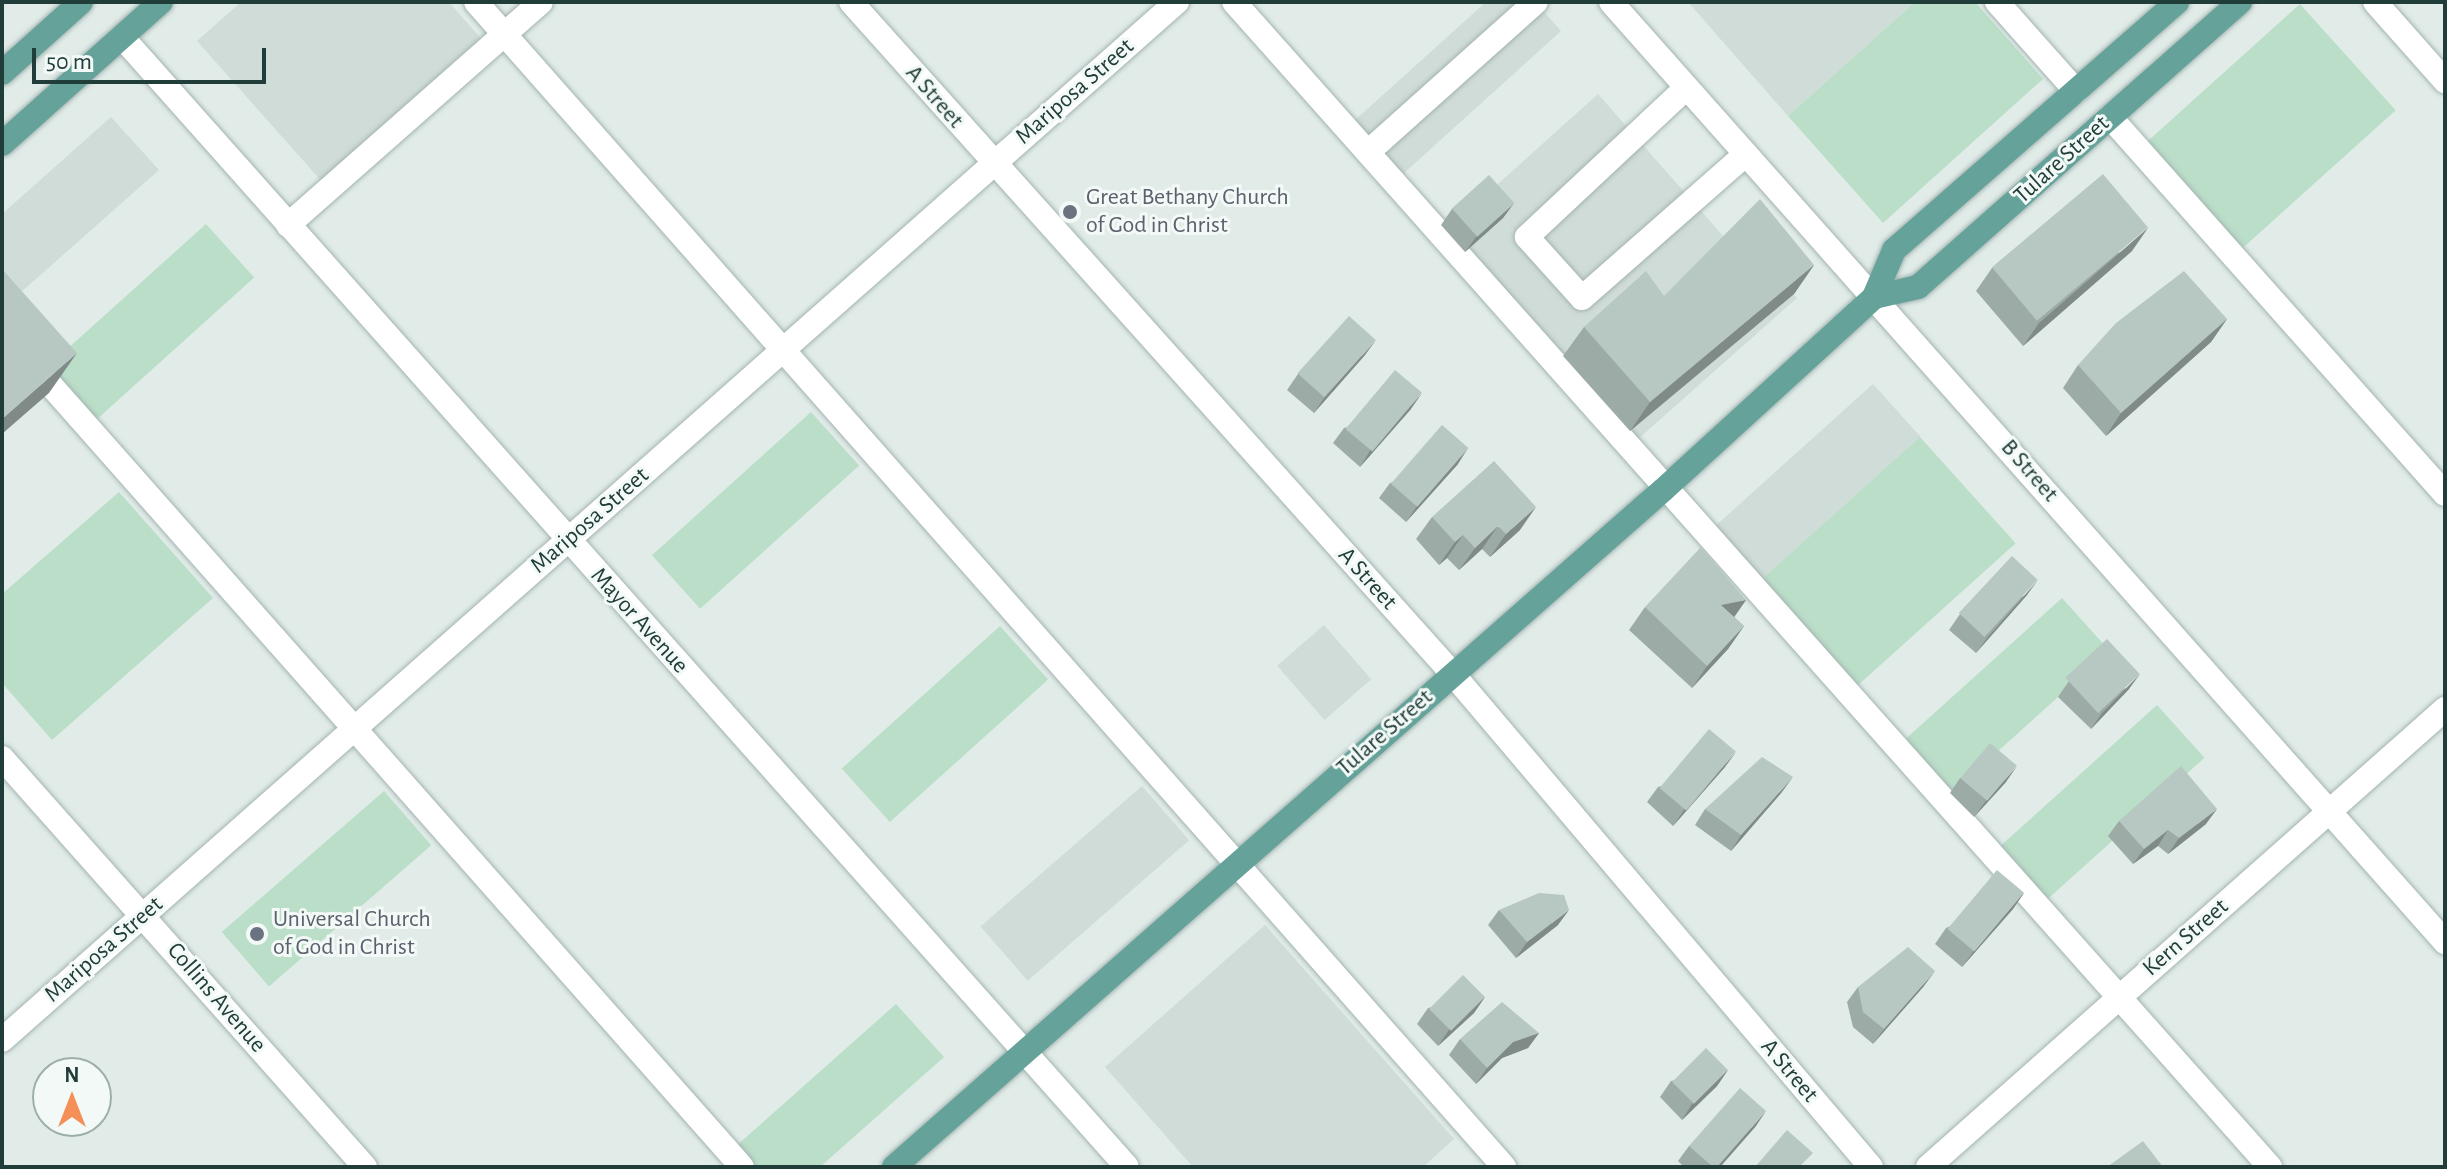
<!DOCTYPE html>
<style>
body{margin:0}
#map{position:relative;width:2447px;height:1169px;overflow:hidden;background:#e1ece9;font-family:"Alegreya Sans",sans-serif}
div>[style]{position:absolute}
.built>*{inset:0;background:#d0dcd8;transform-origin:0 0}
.green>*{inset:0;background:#badec8;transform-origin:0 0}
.roads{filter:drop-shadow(0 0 2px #a4b4b1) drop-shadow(0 0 2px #a4b4b1)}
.minor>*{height:24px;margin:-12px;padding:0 12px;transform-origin:12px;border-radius:12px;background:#fff}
.major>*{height:24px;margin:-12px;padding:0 12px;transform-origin:12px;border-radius:12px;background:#65a29a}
.wall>*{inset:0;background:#9daba7}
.shaded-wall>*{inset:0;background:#808b88}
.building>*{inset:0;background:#b7c7c2;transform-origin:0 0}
.dots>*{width:22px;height:22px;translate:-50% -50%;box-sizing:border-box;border:4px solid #f2f9f6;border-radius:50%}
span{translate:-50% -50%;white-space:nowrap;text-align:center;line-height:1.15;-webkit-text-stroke:6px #f2f9f6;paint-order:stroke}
.street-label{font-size:24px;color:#213d39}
.worship-label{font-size:24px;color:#5b616d}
.left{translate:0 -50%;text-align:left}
.frame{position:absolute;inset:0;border:4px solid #213d39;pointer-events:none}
.north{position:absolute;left:32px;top:1057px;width:80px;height:80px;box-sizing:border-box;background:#f2f9f6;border:2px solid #9eaeaa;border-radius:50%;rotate:0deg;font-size:22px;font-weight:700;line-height:32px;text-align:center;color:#213d39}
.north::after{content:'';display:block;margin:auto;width:28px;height:36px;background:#f49057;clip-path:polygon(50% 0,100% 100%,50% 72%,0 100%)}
.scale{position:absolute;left:32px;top:48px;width:234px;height:36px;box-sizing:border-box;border:4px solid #213d39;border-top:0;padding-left:10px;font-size:24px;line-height:28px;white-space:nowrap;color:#213d39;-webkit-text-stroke:6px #f2f9f6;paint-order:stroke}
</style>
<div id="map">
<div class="built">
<div style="clip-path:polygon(241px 2px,449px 2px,485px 43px,325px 185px,197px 41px)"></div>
<div style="clip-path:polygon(1486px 2px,1535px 2px,1561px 31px,1403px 174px,1355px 120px)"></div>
<div style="clip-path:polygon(1688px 2px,1915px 2px,1788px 116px)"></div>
<div style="clip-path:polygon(1598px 94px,1739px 254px,1750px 244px,1797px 298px,1637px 440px,1450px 227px)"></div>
<div style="clip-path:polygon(111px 117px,159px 170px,2px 309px,2px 214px)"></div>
<div style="left:1873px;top:384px;width:71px;height:213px;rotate:48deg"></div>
<div style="left:1324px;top:625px;width:72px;height:62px;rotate:49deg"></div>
<div style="left:1142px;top:786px;width:72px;height:214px;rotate:49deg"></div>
<div style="clip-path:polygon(1265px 925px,1454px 1139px,1423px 1167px,1193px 1167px,1105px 1067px)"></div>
</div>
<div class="green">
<div style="clip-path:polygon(1915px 2px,1975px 2px,2043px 79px,1883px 223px,1788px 116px)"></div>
<div style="left:2300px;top:4px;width:143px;height:214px;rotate:48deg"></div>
<div style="left:206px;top:224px;width:72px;height:214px;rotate:48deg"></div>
<div style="left:811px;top:412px;width:72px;height:214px;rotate:48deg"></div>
<div style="left:1920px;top:437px;width:143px;height:213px;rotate:48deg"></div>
<div style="clip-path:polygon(119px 492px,213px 598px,52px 740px,2px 683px,2px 594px)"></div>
<div style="left:2062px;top:598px;width:71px;height:214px;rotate:48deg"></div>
<div style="left:1000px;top:626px;width:72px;height:213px;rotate:48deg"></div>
<div style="left:2157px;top:705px;width:71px;height:214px;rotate:48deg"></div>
<div style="left:384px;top:791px;width:72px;height:215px;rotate:49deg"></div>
<div style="clip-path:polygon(896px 1004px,944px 1057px,820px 1167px,755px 1167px,736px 1146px)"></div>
</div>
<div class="roads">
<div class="minor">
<div style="left:476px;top:2px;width:1554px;rotate:48.57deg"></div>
<div style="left:851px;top:2px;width:901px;rotate:48.15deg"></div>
<div style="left:1452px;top:673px;width:648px;rotate:49.7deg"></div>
<div style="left:1234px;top:2px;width:1559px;rotate:48.35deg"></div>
<div style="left:1611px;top:2px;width:1257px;rotate:48.42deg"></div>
<div style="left:1997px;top:2px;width:119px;rotate:48.4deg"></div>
<div style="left:2375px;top:2px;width:106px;rotate:48.5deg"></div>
<div style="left:122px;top:37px;width:1512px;rotate:48.35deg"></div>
<div style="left:1686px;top:88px;width:218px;rotate:136.9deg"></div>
<div style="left:1527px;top:237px;width:82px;rotate:48deg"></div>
<div style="left:1582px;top:298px;width:218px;rotate:-41.3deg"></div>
<div style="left:2110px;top:117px;width:504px;rotate:48.38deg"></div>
<div style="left:1368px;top:152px;width:225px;rotate:-41.8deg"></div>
<div style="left:288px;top:225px;width:337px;rotate:-41.4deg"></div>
<div style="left:2px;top:330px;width:1117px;rotate:48.52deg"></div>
<div style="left:2px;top:758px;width:547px;rotate:48.41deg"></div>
<div style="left:2px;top:1040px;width:1568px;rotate:-41.46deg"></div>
<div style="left:1928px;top:1167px;width:691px;rotate:-41.54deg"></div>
</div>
<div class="major">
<div style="left:2px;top:73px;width:106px;rotate:-41.9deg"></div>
<div style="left:2px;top:144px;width:213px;rotate:-41.8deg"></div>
<div style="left:1874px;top:297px;width:45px;rotate:-12.8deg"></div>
<div style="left:1918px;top:287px;width:430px;rotate:-41.5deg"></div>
<div style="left:894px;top:1167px;width:1025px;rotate:-41.36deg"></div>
<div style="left:1663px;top:490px;width:286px;rotate:-42.4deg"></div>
<div style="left:1874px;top:297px;width:51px;rotate:-66.9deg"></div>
<div style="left:1894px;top:250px;width:376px;rotate:-41.2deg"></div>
</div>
</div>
<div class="wall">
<div style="clip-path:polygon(1514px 203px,1503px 218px,1465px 252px,1441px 225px,1452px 209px)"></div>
<div style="clip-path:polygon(2132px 251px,2023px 346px,1976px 291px,1992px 268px)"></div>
<div style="clip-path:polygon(1814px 265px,1794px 294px,1630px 431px,1563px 356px,1584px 327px,1664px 296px)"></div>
<div style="clip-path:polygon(2227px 319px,2211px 342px,2106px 436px,2063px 388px,2078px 365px)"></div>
<div style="clip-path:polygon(1365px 355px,1314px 413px,1287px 390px,1298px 374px)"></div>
<div style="clip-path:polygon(1411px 409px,1360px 467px,1333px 443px,1344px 428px)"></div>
<div style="clip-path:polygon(1458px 464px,1406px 522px,1379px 498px,1390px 483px)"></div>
<div style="clip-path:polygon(1432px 517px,1520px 530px,1490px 557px,1482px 549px,1459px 570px,1447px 558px,1439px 565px,1416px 539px)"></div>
<div style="clip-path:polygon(2027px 595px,1976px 653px,1949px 630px,1960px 614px)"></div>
<div style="clip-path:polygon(1746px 600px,1734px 617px,1744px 626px,1728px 649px,1692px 688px,1629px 630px,1645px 607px)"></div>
<div style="clip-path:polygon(2069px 681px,2129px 689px,2091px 729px,2058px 697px)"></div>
<div style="clip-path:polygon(1725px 767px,1673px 826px,1647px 802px,1658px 787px)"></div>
<div style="clip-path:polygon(1960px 778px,2006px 782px,1974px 817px,1950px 793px)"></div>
<div style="clip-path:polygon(1782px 792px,1731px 851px,1695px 825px,1705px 809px)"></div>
<div style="clip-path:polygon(2119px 821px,2206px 824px,2168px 854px,2158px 846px,2133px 864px,2108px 836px)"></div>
<div style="clip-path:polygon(2024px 893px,2013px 909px,1962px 967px,1935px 944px,1946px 928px)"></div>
<div style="clip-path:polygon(1499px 910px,1558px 925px,1516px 958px,1488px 925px)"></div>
<div style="clip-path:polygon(1924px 986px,1873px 1044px,1853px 1027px,1847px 1002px,1858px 987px)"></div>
<div style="clip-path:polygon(1485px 997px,1474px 1013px,1438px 1046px,1417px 1024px,1428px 1008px)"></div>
<div style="clip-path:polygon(1539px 1033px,1528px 1048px,1502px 1058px,1476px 1084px,1449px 1055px,1460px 1039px)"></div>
<div style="clip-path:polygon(1728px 1070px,1717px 1086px,1682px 1120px,1660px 1097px,1671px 1081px)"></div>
<div style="clip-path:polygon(1756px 1126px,1720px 1167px,1684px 1167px,1678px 1161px,1689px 1146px)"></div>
</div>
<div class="shaded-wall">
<div style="clip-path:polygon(1514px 203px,1503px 218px,1465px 252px,1476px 237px)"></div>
<div style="clip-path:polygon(2148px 228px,2132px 251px,2023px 346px,2039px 323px)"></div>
<div style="clip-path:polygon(1814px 265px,1794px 294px,1630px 431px,1650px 402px)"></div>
<div style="clip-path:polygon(2227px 319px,2211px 342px,2106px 436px,2121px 413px)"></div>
<div style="clip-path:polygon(1376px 340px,1365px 355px,1314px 413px,1324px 398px)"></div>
<div style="clip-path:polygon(77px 353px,49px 393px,2px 434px,2px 419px)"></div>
<div style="clip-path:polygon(1422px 393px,1411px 409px,1360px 467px,1370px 451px)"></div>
<div style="clip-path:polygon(1468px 448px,1458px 464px,1406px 522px,1417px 506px)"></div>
<div style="clip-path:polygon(1536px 507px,1520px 530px,1490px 557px,1506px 534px)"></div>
<div style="clip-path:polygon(1498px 526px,1482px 549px,1459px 570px,1475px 548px)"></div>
<div style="clip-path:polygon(1463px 535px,1447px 558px,1439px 565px,1455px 542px)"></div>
<div style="clip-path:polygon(2038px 580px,2027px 595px,1976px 653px,1987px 638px)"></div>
<div style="clip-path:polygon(1746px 600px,1730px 623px,1721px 605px)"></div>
<div style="clip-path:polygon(1744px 626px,1728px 649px,1692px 688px,1707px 666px)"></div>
<div style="clip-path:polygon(2140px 674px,2129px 689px,2091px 729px,2102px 713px)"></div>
<div style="clip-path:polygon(1736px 752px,1725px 767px,1673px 826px,1684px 810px)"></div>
<div style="clip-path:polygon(2017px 766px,2006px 782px,1974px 817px,1985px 802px)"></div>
<div style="clip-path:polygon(1793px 777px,1782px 792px,1731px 851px,1741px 835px)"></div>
<div style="clip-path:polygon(2217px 809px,2206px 824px,2168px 854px,2179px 838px)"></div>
<div style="clip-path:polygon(2168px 830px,2158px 846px,2133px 864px,2144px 849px)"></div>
<div style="clip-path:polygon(2024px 893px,2013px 909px,1962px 967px,1973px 952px)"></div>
<div style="clip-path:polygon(1569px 910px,1558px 925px,1516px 958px,1527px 942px)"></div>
<div style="clip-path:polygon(1935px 971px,1924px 986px,1873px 1044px,1884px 1029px)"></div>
<div style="clip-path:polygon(1485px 997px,1474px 1013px,1438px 1046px,1449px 1030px)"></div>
<div style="clip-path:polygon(1539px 1033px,1528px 1048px,1502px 1058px,1476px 1084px,1487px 1068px,1513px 1042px)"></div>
<div style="clip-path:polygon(1728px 1070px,1717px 1086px,1682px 1120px,1692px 1104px)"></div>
<div style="clip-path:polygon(1766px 1111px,1756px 1126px,1720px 1167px,1717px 1167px)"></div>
</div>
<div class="building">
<div style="left:2103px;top:174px;width:70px;height:145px;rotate:50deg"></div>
<div style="left:1489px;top:175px;width:38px;height:50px;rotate:48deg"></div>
<div style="clip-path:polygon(1760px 199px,1814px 265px,1650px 402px,1584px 327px,1646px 271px,1664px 296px)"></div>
<div style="clip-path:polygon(2px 269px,77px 353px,2px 419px)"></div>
<div style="clip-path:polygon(2184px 271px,2227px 319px,2121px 413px,2078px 365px,2116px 323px)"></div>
<div style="left:1349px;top:316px;width:36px;height:77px;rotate:42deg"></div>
<div style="left:1395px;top:370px;width:35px;height:77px;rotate:40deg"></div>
<div style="left:1442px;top:425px;width:35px;height:78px;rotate:41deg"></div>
<div style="clip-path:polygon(1494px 461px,1536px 507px,1506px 534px,1498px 526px,1475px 548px,1463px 535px,1455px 542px,1432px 517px)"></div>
<div style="clip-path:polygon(1701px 547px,1746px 600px,1721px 605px,1744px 626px,1707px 666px,1645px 607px)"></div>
<div style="left:2012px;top:556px;width:35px;height:78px;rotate:43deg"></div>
<div style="left:2107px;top:639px;width:48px;height:57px;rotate:47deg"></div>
<div style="left:1709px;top:729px;width:35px;height:77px;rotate:40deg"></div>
<div style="left:1990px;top:743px;width:35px;height:46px;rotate:40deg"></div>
<div style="clip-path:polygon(1762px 757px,1793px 777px,1741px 835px,1705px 809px)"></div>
<div style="clip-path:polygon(2181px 766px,2217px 809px,2179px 838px,2168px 830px,2144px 849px,2119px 821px)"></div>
<div style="left:1997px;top:870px;width:35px;height:77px;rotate:40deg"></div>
<div style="clip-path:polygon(1539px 893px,1564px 895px,1569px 910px,1527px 942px,1499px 910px)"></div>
<div style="clip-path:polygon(1908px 947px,1935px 971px,1884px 1029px,1863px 1012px,1858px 987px)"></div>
<div style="left:1463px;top:975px;width:31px;height:48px;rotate:45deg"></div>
<div style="clip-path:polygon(1502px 1002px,1539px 1033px,1513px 1042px,1487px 1068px,1460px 1039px)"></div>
<div style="left:1706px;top:1048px;width:31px;height:48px;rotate:45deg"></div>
<div style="clip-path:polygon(1740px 1088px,1766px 1111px,1717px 1167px,1713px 1167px,1689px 1146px)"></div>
<div style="clip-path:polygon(1787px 1130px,1813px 1153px,1799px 1167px,1755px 1167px)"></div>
<div style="clip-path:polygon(2143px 1141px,2163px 1167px,2107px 1167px)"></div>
</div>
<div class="dots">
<div style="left:1070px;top:212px;background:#6b7280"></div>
<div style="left:257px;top:934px;background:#6b7280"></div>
</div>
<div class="street-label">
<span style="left:1075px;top:92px;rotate:-41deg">Mariposa Street</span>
<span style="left:934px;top:97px;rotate:49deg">A Street</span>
<span style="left:2062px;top:160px;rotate:-42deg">Tulare Street</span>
<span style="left:2029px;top:471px;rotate:49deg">B Street</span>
<span style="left:590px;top:521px;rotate:-41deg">Mariposa Street</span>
<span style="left:1367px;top:579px;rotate:48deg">A Street</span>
<span style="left:639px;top:621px;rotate:48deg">Mayor Avenue</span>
<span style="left:1385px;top:733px;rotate:-41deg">Tulare Street</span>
<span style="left:2186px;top:938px;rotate:-41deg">Kern Street</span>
<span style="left:104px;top:950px;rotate:-41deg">Mariposa Street</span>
<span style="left:216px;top:998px;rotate:49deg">Collins Avenue</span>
<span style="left:1789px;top:1071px;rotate:50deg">A Street</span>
</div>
<div class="worship-label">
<span class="left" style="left:1086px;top:212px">Great Bethany Church<br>of God in Christ</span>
<span class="left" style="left:273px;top:934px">Universal Church<br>of God in Christ</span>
</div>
<div class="frame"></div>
<div class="north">N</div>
<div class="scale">50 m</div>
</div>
